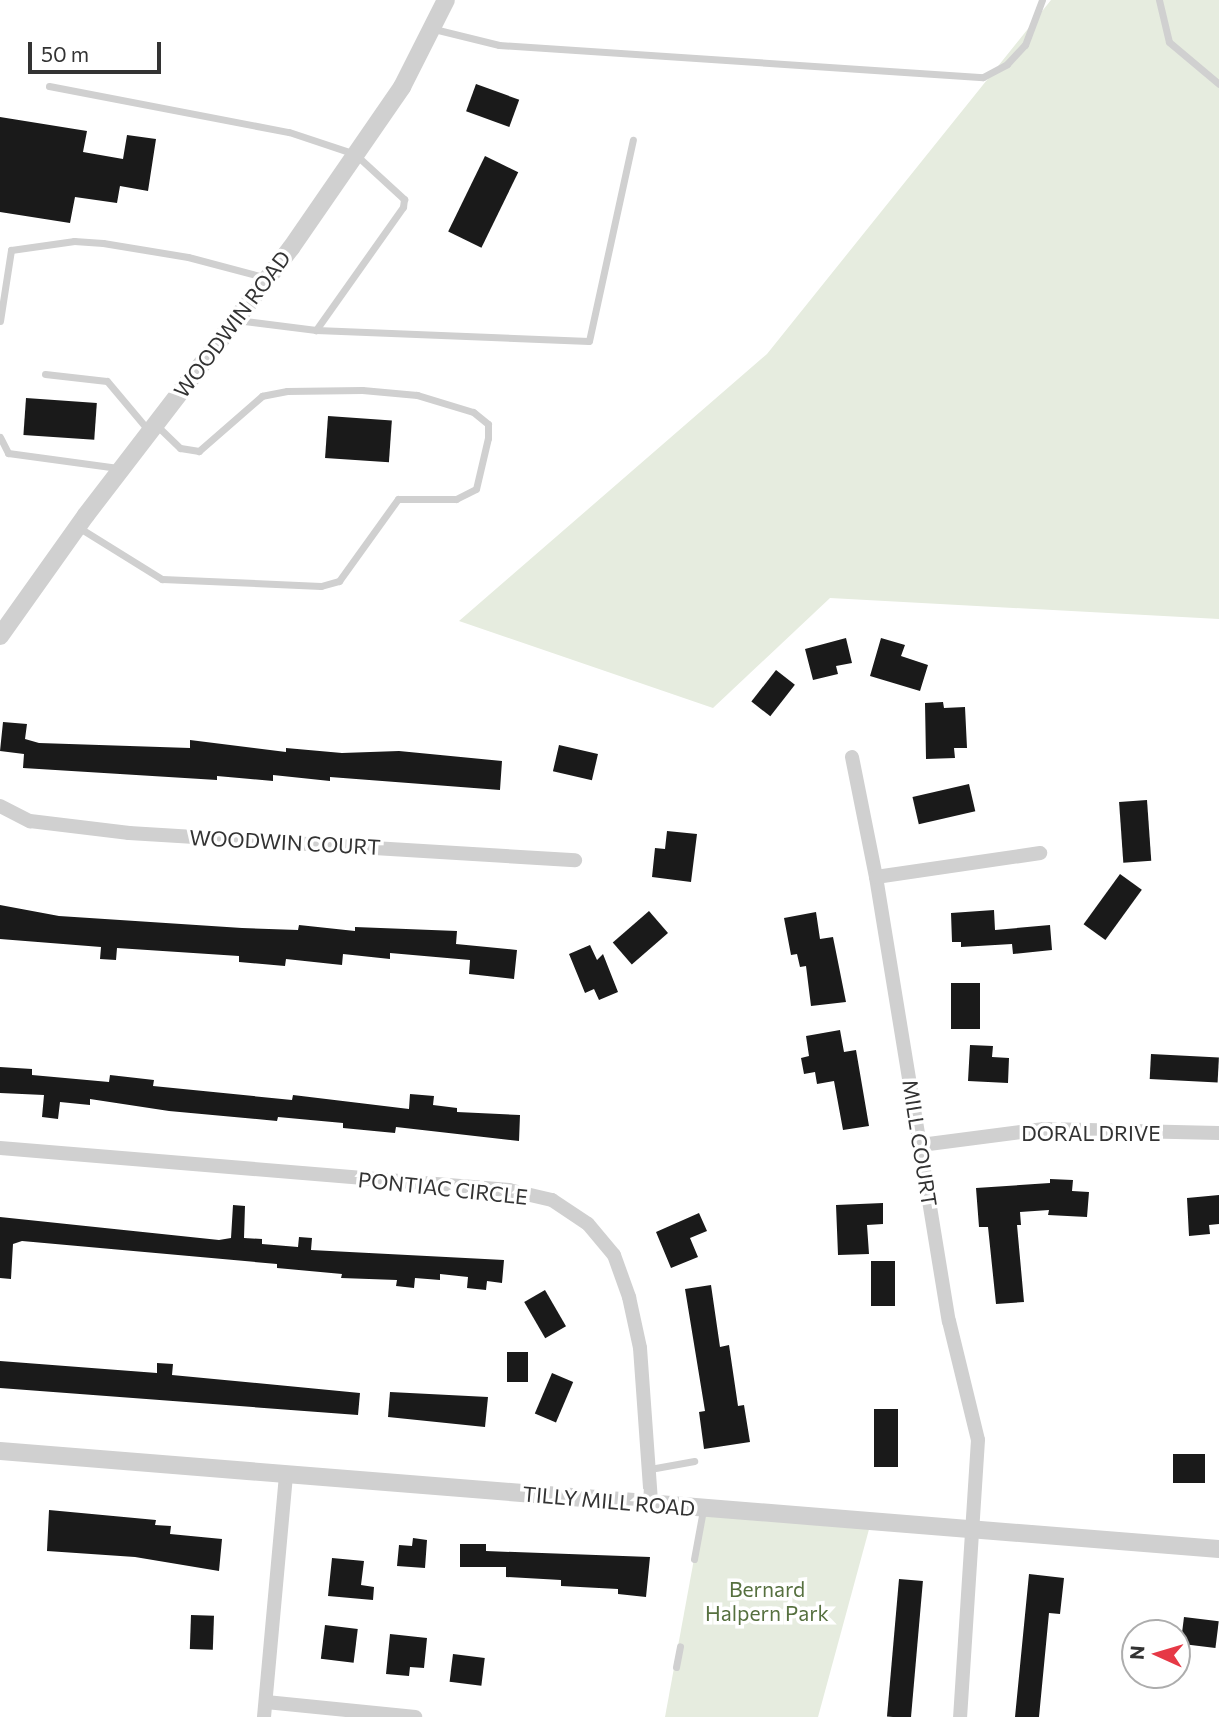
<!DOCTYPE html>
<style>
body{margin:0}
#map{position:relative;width:1219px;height:1717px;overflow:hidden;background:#fff;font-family:Commissioner,sans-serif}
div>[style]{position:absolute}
.green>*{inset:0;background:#e6ecdf}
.building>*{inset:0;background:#1a1a1a;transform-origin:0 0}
.service>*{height:7px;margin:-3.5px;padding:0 3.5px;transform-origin:3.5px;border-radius:3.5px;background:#d0d0d0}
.minor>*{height:14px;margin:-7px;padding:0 7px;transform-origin:7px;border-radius:7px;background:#d0d0d0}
.tertiary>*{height:18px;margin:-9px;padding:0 9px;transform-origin:9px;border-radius:9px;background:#d0d0d0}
span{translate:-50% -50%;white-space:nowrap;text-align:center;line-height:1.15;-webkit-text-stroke:7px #fff;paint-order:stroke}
.street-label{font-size:21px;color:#333}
.park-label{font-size:21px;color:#56703f}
.north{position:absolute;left:1121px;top:1619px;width:70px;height:70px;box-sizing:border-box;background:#fff;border:2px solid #adadad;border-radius:50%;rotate:274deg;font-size:19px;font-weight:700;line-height:28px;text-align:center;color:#333}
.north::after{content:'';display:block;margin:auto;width:24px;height:32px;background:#e63946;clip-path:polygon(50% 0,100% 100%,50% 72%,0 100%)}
.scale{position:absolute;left:28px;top:42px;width:133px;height:32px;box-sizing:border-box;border:4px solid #333;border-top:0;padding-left:9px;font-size:21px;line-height:24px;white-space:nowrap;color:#333;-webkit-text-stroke:5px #fff;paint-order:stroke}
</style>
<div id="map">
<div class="green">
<div style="clip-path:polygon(1051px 0,1219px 0,1219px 619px,830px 598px,713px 708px,459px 621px,767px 354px)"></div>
<div style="clip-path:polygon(703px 1510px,871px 1522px,818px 1717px,665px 1717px)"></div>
</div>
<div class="building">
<div style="left:476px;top:84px;width:46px;height:29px;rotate:20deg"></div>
<div style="clip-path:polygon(0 117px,87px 131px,83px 152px,123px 159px,127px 135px,156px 139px,148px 191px,120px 186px,117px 203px,75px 197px,70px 223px,0 212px)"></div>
<div style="left:485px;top:156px;width:37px;height:84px;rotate:26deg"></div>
<div style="left:26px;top:398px;width:71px;height:37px;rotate:4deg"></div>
<div style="left:328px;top:416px;width:64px;height:42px;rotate:4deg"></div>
<div style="clip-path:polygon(846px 638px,852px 663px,836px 666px,838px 674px,813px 680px,805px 649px)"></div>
<div style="clip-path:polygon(881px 638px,905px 645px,901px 656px,928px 665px,920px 691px,870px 676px)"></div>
<div style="left:776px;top:670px;width:24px;height:40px;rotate:38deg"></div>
<div style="clip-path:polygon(943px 702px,944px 708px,965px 707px,967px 748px,954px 748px,955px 758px,926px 759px,925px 703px)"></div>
<div style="clip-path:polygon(3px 722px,27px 724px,25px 739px,39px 743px,190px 748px,190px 740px,286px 752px,286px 748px,342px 753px,399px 751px,502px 761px,500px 790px,330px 777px,330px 781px,273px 775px,273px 781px,217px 776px,217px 780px,23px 768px,24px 754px,0 751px)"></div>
<div style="left:559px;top:745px;width:40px;height:27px;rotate:13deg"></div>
<div style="left:969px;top:784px;width:28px;height:58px;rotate:77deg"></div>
<div style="left:1147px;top:800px;width:61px;height:28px;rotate:86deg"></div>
<div style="clip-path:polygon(667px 831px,697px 834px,691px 882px,652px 877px,655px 848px,665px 849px)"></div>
<div style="left:1120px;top:874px;width:27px;height:62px;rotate:36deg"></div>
<div style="clip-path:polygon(0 905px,59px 916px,242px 928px,298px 930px,299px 925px,355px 931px,355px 927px,457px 931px,456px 944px,517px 950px,514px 979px,469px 974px,470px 960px,390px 953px,390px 959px,343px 954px,342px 965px,286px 959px,285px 966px,239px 962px,239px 956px,117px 948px,116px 960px,100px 959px,101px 947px,0 939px)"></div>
<div style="clip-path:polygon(994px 910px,995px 930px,1050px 925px,1052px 950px,1013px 954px,1012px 944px,961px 947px,961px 942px,952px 942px,951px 913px)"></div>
<div style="left:649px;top:911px;width:29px;height:48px;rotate:49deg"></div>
<div style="clip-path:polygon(816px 912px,820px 939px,833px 937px,846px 1002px,811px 1006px,806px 966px,800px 967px,797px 954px,791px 955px,784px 918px)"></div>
<div style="clip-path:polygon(590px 945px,597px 960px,603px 954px,618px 992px,599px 1000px,594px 989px,585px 993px,569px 954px)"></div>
<div style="left:951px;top:983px;width:29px;height:46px"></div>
<div style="clip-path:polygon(840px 1030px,844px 1052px,856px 1050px,869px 1126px,843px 1130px,834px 1081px,817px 1084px,815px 1072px,804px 1074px,801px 1058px,809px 1056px,806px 1036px)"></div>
<div style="clip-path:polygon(970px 1045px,993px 1046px,992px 1057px,1009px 1058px,1008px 1083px,968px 1081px)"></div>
<div style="left:1151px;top:1054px;width:68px;height:25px;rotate:3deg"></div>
<div style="clip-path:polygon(0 1067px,32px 1069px,32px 1075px,109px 1082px,110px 1075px,154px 1080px,153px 1086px,292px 1100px,293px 1095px,409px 1109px,410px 1094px,434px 1096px,433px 1105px,457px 1108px,457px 1112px,520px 1115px,519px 1141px,396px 1127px,395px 1133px,343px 1128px,343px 1123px,278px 1117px,277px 1121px,169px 1111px,90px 1099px,90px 1105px,60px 1102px,58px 1119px,42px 1117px,44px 1095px,0 1093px)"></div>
<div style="clip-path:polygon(1050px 1179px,1073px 1180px,1072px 1191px,1089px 1192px,1087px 1217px,1048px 1215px,1049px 1210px,1020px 1212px,1021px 1225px,1017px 1225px,1024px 1302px,996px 1304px,988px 1227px,979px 1227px,976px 1188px,1050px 1183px)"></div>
<div style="clip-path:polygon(1219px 1195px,1219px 1224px,1209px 1225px,1210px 1234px,1189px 1236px,1187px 1198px)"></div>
<div style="clip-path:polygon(883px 1203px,883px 1224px,867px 1225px,869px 1254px,838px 1255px,836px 1205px)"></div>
<div style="clip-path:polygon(233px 1205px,245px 1206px,244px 1238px,262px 1239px,262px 1244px,298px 1247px,299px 1237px,312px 1238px,311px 1250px,504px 1260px,502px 1283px,487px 1281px,486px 1290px,467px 1288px,468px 1277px,440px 1274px,440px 1280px,415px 1278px,414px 1288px,396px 1286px,397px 1280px,341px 1278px,342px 1274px,277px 1268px,277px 1264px,22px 1241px,13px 1244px,11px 1279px,0 1278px,0 1217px,219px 1240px,231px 1238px)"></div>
<div style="clip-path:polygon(699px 1213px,707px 1231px,690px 1238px,698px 1257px,671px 1268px,656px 1232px)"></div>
<div style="left:871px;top:1261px;width:24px;height:45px"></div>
<div style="clip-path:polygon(711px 1285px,720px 1347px,729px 1345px,738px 1406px,744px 1405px,750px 1442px,704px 1449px,699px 1412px,705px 1411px,685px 1289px)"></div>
<div style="left:545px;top:1290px;width:42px;height:24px;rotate:60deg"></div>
<div style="left:507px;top:1352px;width:21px;height:30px"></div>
<div style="clip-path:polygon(0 1361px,157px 1373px,157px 1363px,173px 1364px,172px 1375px,360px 1393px,358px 1415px,0 1388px)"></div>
<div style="left:552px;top:1373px;width:23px;height:44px;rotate:23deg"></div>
<div style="clip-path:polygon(390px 1392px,488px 1397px,485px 1427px,388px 1417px)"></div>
<div style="left:874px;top:1409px;width:24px;height:58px"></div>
<div style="left:1173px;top:1454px;width:32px;height:29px"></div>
<div style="clip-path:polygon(49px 1510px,156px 1520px,155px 1525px,171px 1526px,170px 1534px,222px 1539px,219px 1571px,135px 1557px,47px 1551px)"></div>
<div style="clip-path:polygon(413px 1538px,427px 1540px,425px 1568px,397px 1566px,399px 1545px,412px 1546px)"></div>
<div style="clip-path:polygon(460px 1544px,486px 1544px,486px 1551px,650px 1557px,646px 1597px,618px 1594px,618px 1589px,561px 1586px,561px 1580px,506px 1577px,506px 1567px,460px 1567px)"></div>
<div style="clip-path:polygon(332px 1558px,364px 1561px,361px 1585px,374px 1587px,373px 1600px,328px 1596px)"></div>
<div style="clip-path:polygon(1029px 1574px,1064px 1578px,1060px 1614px,1049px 1613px,1039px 1717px,1015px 1717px)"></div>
<div style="left:899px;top:1579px;width:24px;height:138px;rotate:5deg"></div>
<div style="left:191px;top:1615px;width:23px;height:34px;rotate:2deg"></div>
<div style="left:1184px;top:1617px;width:35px;height:27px;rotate:7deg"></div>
<div style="left:325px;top:1625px;width:33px;height:34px;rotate:7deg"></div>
<div style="clip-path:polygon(390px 1634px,427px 1638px,424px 1668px,410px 1667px,409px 1676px,386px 1674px)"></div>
<div style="left:453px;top:1654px;width:32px;height:28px;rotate:7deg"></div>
</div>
<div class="service">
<div style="left:1159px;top:0;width:43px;rotate:76.6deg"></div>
<div style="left:1169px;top:42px;width:65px;rotate:40deg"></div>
<div style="left:434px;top:29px;width:67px;rotate:13.8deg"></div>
<div style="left:499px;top:45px;width:485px;rotate:3.8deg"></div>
<div style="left:983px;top:77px;width:27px;rotate:-28deg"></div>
<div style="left:1007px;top:64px;width:26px;rotate:-47deg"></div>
<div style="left:1025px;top:45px;width:48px;rotate:-69.3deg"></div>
<div style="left:49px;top:86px;width:244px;rotate:10.9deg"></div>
<div style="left:289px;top:132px;width:70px;rotate:18.4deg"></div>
<div style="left:355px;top:154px;width:67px;rotate:42.6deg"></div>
<div style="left:404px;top:199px;width:8px;rotate:97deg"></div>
<div style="left:403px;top:207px;width:151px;rotate:125.3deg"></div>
<div style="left:316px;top:330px;width:80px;rotate:-172.8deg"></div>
<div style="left:0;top:321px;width:72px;rotate:-81.2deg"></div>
<div style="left:11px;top:250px;width:64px;rotate:-8.1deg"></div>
<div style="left:74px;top:241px;width:29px;rotate:4deg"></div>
<div style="left:103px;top:243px;width:86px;rotate:9.4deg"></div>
<div style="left:188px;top:257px;width:82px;rotate:14.9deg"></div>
<div style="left:316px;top:330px;width:273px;rotate:2.3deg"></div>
<div style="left:589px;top:341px;width:206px;rotate:-77.7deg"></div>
<div style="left:45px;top:374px;width:62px;rotate:6.4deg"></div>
<div style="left:107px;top:381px;width:65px;rotate:50deg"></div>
<div style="left:0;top:437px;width:18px;rotate:63deg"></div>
<div style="left:8px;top:453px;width:111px;rotate:7.8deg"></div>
<div style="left:78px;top:527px;width:99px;rotate:31.8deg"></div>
<div style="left:162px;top:579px;width:159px;rotate:2.5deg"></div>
<div style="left:321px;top:586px;width:19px;rotate:-16deg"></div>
<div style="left:339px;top:581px;width:101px;rotate:-54.3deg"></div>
<div style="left:398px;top:499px;width:58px"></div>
<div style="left:456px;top:499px;width:22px;rotate:-27deg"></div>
<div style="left:476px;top:489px;width:52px;rotate:-76.8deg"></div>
<div style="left:488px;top:438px;width:14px;rotate:-90deg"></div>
<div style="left:488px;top:424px;width:19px;rotate:-141deg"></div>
<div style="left:473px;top:412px;width:59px;rotate:-163.1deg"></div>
<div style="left:417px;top:395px;width:55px;rotate:-174.8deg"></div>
<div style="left:362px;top:390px;width:75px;rotate:179.2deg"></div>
<div style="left:287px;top:391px;width:25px;rotate:169deg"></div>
<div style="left:262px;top:396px;width:84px;rotate:138.9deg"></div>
<div style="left:199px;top:451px;width:19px;rotate:-171deg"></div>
<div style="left:180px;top:448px;width:32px;rotate:-136deg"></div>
<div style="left:650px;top:1469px;width:45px;rotate:-10.3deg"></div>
<div style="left:694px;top:1559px;width:50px;rotate:-79.6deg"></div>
<div style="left:676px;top:1667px;width:21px;rotate:-79deg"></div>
</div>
<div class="minor">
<div style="left:852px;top:757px;width:122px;rotate:78.7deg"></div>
<div style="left:876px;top:877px;width:450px;rotate:80.7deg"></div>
<div style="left:949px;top:1321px;width:122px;rotate:76.3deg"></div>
<div style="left:978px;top:1440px;width:278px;rotate:93.7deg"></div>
<div style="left:0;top:806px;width:34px;rotate:27deg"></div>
<div style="left:30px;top:821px;width:100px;rotate:6.9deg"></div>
<div style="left:129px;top:833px;width:447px;rotate:3.5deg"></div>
<div style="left:876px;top:877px;width:166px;rotate:-8.3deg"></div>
<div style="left:921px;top:1145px;width:124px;rotate:-7.4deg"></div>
<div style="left:1044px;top:1129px;width:175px;rotate:1.3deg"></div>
<div style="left:0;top:1148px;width:511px;rotate:4.72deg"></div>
<div style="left:509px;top:1190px;width:44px;rotate:13.1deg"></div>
<div style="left:552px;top:1200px;width:43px;rotate:33.7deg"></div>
<div style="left:588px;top:1224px;width:40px;rotate:50deg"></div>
<div style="left:614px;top:1255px;width:45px;rotate:70.3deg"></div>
<div style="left:629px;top:1297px;width:52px;rotate:77.8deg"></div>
<div style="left:640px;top:1348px;width:155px;rotate:85.9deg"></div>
<div style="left:266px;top:1702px;width:150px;rotate:5.7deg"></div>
<div style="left:264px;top:1717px;width:242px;rotate:-84.8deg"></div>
</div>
<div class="tertiary">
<div style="left:0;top:636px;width:148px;rotate:-54.6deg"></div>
<div style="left:86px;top:515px;width:337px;rotate:-52.5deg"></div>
<div style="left:291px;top:248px;width:196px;rotate:-55.4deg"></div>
<div style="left:402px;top:87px;width:97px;rotate:-63.2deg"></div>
<div style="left:0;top:1451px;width:1223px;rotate:4.6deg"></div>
</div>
<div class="street-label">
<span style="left:232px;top:324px;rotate:-53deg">WOODWIN ROAD</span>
<span style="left:285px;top:842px;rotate:3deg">WOODWIN COURT</span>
<span style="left:1091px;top:1133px">DORAL DRIVE</span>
<span style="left:920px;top:1143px;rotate:81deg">MILL COURT</span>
<span style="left:443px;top:1188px;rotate:6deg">PONTIAC CIRCLE</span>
<span style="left:609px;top:1501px;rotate:5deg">TILLY MILL ROAD</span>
</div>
<div class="park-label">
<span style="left:767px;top:1601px">Bernard<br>Halpern Park</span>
</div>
<div class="north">N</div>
<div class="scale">50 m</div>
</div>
